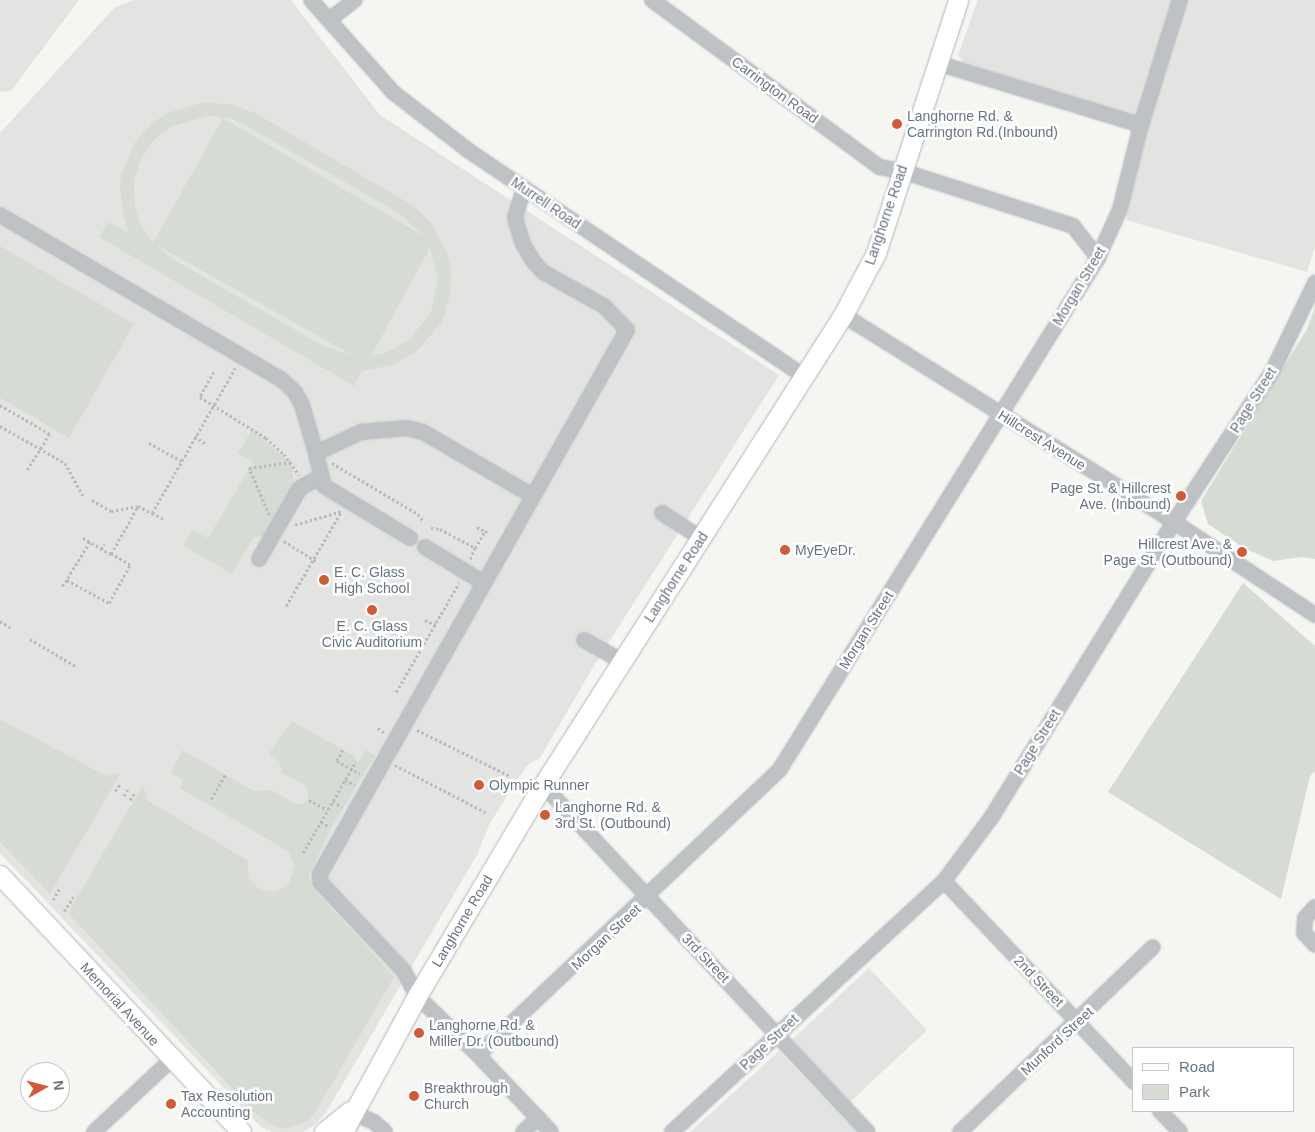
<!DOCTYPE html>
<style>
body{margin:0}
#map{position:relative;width:1315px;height:1132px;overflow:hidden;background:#f5f5f2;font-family:Arial,sans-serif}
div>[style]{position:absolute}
.built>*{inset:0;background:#e3e4e2;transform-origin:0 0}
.green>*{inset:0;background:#d6dbd3}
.path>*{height:2.5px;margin-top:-1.25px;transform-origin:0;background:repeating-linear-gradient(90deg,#b8bbbd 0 2.5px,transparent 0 5px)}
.roads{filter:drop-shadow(0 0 1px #b2b6b9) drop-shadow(0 0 1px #b2b6b9)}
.minor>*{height:14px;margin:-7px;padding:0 7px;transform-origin:7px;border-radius:7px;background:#bec2c5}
.major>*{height:19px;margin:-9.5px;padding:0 9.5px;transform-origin:9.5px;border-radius:9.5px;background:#fff}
.dots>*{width:14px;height:14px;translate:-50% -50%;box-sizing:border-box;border:2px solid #fff;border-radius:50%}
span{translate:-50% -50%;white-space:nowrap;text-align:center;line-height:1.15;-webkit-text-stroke:5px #fff;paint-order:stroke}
.street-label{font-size:14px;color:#677580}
.poi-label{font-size:14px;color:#677580}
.left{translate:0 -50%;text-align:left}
.right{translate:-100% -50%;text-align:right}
.legend{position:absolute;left:1132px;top:1047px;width:162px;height:65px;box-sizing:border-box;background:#fff;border:1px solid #c2c8cc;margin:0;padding:6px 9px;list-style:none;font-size:15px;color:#677580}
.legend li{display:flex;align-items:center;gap:10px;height:25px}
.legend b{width:25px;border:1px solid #c2c8cc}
.north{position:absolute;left:20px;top:1062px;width:50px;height:50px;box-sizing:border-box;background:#fff;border:1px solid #c2c8cc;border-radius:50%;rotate:83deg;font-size:14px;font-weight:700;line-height:20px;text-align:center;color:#677580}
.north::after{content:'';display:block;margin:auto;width:18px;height:22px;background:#d25b35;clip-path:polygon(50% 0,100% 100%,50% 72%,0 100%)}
</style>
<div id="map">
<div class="built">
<div style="clip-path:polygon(0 0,79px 0,11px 91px,0 92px)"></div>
<div style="clip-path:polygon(134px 0,291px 0,380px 115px,779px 375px,595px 664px,540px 758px,527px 765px,490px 823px,477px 855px,327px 1111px,315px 1125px,303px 1132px,272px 1132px,261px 1127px,0 853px,0 133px,115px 7px)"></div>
<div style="clip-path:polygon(978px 0,1315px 0,1315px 247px,1307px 272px,1126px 220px,1147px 132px,1135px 115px,964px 63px,958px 55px)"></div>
<div style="left:869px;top:968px;width:85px;height:105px;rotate:47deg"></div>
<div style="clip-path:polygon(779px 1051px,856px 1132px,690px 1132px)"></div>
</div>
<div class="green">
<div style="clip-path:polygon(evenodd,201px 103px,230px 104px,255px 113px,412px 205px,431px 222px,447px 252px,451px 271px,450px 294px,442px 322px,416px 352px,393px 365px,362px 371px,354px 386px,99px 237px,108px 222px,130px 234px,124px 218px,120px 190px,121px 175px,135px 142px,151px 124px,167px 113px,201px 103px,207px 116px,229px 118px,247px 126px,400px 214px,425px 237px,223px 118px,153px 243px,140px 223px,135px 207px,134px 181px,141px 159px,154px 140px,171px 127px,207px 116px,201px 103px,155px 244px,352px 355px,323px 346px,173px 259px,155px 244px,201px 103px,430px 248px,438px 277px,431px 312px,410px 339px,387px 352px,371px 356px,430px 248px)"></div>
<div style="clip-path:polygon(0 246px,134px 324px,69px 438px,0 398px)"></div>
<div style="clip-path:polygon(1315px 307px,1315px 559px,1302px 557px,1273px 561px,1244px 548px,1208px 524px,1201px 501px,1307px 329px)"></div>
<div style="clip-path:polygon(252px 430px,286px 459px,292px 467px,294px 485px,264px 537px,254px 537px,232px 574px,183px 546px,192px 530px,208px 538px,253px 462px,238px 453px)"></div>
<div style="clip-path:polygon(1243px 583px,1315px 646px,1315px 771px,1310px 776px,1281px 899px,1108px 792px)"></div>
<div style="clip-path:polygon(0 719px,106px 776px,121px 773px,50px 894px,0 842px)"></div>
<div style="clip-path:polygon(292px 721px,356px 757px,354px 761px,358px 762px,365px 750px,375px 755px,331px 828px,309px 875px,311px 886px,394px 977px,319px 1106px,309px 1120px,287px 1129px,275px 1127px,258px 1116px,68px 913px,143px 785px,147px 800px,247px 860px,249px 878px,259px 889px,274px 892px,288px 886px,295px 865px,288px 851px,180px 788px,183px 780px,171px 773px,182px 750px,254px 791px,271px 790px,296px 804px,305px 803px,309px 798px,306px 786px,282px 773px,279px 761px,269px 753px)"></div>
</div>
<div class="path">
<div style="left:214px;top:372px;width:29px;rotate:119deg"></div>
<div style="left:200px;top:397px;width:78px;rotate:31.8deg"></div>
<div style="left:266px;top:438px;width:24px;rotate:42deg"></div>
<div style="left:284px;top:454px;width:26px;rotate:54deg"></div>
<div style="left:0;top:405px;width:58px;rotate:30.1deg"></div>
<div style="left:50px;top:434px;width:44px;rotate:121.9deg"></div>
<div style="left:0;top:426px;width:75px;rotate:29.6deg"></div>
<div style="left:65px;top:463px;width:37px;rotate:61deg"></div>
<div style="left:195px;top:436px;width:14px;rotate:36deg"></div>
<div style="left:149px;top:443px;width:37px;rotate:29deg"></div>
<div style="left:332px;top:463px;width:100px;rotate:30.7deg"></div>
<div style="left:418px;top:514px;width:10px;rotate:53deg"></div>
<div style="left:92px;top:500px;width:22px;rotate:30deg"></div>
<div style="left:111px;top:511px;width:27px;rotate:-10deg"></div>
<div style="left:152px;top:513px;width:15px;rotate:28deg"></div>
<div style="left:269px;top:515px;width:51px;rotate:-113.1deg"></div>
<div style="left:249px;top:468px;width:42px;rotate:-8.1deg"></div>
<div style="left:477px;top:527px;width:9px;rotate:27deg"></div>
<div style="left:431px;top:528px;width:9px;rotate:6deg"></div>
<div style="left:440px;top:529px;width:40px;rotate:28deg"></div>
<div style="left:475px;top:548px;width:20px;rotate:-60deg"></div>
<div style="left:485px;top:531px;width:4px;rotate:27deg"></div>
<div style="left:83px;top:538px;width:32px;rotate:30deg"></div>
<div style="left:111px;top:554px;width:55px;rotate:-60.6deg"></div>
<div style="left:138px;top:506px;width:16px;rotate:27deg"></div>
<div style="left:152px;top:513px;width:167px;rotate:-60.2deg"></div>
<div style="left:284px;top:541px;width:40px;rotate:32deg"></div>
<div style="left:90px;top:542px;width:44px;rotate:121.2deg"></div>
<div style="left:67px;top:580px;width:48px;rotate:28.7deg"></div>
<div style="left:109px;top:603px;width:43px;rotate:-61.1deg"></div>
<div style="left:130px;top:565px;width:22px;rotate:-150deg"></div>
<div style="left:101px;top:549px;width:6px;rotate:-59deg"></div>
<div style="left:470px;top:559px;width:12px;rotate:-66deg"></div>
<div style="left:62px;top:586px;width:8px;rotate:-50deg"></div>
<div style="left:286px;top:606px;width:109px;rotate:-59.7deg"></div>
<div style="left:341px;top:512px;width:48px;rotate:164.2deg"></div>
<div style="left:425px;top:620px;width:12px;rotate:24deg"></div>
<div style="left:0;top:621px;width:13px;rotate:32deg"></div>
<div style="left:30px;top:639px;width:55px;rotate:30.8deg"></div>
<div style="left:396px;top:692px;width:126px;rotate:-60deg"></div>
<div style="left:378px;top:728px;width:9px;rotate:36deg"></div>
<div style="left:417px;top:730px;width:104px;rotate:26.3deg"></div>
<div style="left:343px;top:750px;width:13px;rotate:119deg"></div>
<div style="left:337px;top:761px;width:26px;rotate:29deg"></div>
<div style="left:395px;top:765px;width:104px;rotate:27.6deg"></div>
<div style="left:345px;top:780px;width:11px;rotate:27deg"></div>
<div style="left:115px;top:791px;width:9px;rotate:-54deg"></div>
<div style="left:124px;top:796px;width:9px;rotate:-63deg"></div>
<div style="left:211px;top:799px;width:28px;rotate:-60deg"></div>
<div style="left:130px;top:800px;width:9px;rotate:-58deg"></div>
<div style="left:309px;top:800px;width:21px;rotate:28deg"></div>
<div style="left:333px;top:801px;width:11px;rotate:34deg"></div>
<div style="left:321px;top:822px;width:10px;rotate:29deg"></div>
<div style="left:303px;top:853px;width:106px;rotate:-60.1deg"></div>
<div style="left:53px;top:900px;width:13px;rotate:-61deg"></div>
<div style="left:64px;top:911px;width:17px;rotate:-57deg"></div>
</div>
<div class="roads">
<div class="minor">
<div style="left:311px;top:0;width:125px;rotate:48.3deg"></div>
<div style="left:394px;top:93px;width:95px;rotate:37.7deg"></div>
<div style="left:469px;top:151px;width:405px;rotate:33.9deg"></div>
<div style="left:652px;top:0;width:282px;rotate:36.3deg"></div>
<div style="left:879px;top:167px;width:23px;rotate:10deg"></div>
<div style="left:902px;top:171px;width:180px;rotate:17.8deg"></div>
<div style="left:1073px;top:226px;width:41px;rotate:52deg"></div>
<div style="left:329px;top:20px;width:33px;rotate:-38deg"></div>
<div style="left:937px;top:63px;width:213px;rotate:16.9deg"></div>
<div style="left:524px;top:188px;width:31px;rotate:107deg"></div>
<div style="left:515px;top:218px;width:27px;rotate:73deg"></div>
<div style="left:523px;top:244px;width:21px;rotate:59deg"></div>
<div style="left:534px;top:262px;width:13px;rotate:48deg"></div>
<div style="left:543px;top:272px;width:70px;rotate:29.1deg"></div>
<div style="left:604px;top:306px;width:33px;rotate:46deg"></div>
<div style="left:627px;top:330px;width:625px;rotate:119.44deg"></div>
<div style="left:320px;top:874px;width:8px;rotate:90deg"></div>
<div style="left:320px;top:882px;width:122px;rotate:46.7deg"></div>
<div style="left:404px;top:971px;width:28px;rotate:63deg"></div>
<div style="left:417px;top:996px;width:85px;rotate:44deg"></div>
<div style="left:478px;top:1055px;width:106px;rotate:46.5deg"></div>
<div style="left:0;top:215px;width:325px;rotate:30.3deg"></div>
<div style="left:281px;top:379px;width:19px;rotate:43deg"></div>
<div style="left:295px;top:392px;width:15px;rotate:62deg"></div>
<div style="left:302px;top:405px;width:50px;rotate:73.7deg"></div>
<div style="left:843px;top:315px;width:390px;rotate:32deg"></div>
<div style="left:1174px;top:522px;width:169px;rotate:33.4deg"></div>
<div style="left:662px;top:513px;width:46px;rotate:32.7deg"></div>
<div style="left:410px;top:538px;width:100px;rotate:-148.8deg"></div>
<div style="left:324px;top:486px;width:34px;rotate:-104deg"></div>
<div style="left:316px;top:453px;width:50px;rotate:-25deg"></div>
<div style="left:361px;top:432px;width:46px;rotate:-5deg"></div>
<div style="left:407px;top:428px;width:16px;rotate:14deg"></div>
<div style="left:423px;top:432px;width:127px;rotate:30.2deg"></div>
<div style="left:425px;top:547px;width:69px;rotate:31.4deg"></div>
<div style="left:259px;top:559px;width:82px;rotate:-60deg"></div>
<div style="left:300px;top:488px;width:23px;rotate:-29deg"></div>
<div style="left:584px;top:640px;width:43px;rotate:28.9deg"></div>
<div style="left:543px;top:785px;width:475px;rotate:46.9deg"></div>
<div style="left:944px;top:881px;width:277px;rotate:46.6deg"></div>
<div style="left:1315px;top:907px;width:15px;rotate:132deg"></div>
<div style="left:1305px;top:918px;width:15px;rotate:94deg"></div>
<div style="left:1304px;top:933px;width:16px;rotate:47deg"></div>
<div style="left:478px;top:1055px;width:416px;rotate:-43.4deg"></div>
<div style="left:780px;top:769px;width:602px;rotate:-58.11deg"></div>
<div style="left:1098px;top:258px;width:54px;rotate:-65.8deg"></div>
<div style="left:1120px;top:209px;width:87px;rotate:-76deg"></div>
<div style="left:1141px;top:125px;width:131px;rotate:-72.7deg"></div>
<div style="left:1160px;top:1111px;width:29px;rotate:46deg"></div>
<div style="left:353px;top:1113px;width:23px;rotate:23deg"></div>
<div style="left:374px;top:1122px;width:15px;rotate:42deg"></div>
<div style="left:94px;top:1132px;width:107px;rotate:-43.1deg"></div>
<div style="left:523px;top:1132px;width:21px;rotate:-43deg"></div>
<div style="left:672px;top:1132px;width:370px;rotate:-42.7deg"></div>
<div style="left:944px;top:881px;width:79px;rotate:-53.3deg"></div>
<div style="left:991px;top:818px;width:348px;rotate:-58.3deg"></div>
<div style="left:1174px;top:522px;width:181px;rotate:-56.9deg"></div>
<div style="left:1273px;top:370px;width:97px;rotate:-64.2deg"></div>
<div style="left:960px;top:1132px;width:267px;rotate:-43.8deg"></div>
</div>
<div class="major">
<div style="left:0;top:875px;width:352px;rotate:46.8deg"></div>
<div style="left:324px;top:1132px;width:33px;rotate:-39deg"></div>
<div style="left:343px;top:1132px;width:155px;rotate:-61.4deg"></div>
<div style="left:417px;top:996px;width:246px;rotate:-59.2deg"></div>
<div style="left:543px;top:785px;width:558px;rotate:-57.45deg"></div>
<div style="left:843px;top:315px;width:70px;rotate:-62deg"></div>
<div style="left:876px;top:253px;width:266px;rotate:-72deg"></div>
</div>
</div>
<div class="dots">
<div style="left:897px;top:124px;background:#d25b35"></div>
<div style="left:1181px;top:496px;background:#d25b35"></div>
<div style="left:785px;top:550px;background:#d25b35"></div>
<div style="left:1242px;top:552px;background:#d25b35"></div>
<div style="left:324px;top:580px;background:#d25b35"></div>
<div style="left:372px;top:610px;background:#d25b35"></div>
<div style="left:479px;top:785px;background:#d25b35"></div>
<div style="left:545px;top:815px;background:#d25b35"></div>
<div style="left:419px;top:1033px;background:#d25b35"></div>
<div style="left:414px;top:1096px;background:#d25b35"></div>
<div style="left:171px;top:1104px;background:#d25b35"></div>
</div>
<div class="street-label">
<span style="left:775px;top:90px;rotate:36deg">Carrington Road</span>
<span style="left:546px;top:203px;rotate:34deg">Murrell Road</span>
<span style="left:886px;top:215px;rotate:-71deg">Langhorne Road</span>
<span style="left:1079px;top:286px;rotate:-59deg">Morgan Street</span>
<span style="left:1253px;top:400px;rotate:-58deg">Page Street</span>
<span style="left:1042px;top:440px;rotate:32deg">Hillcrest Avenue</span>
<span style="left:676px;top:577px;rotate:-57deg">Langhorne Road</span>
<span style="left:866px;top:630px;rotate:-58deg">Morgan Street</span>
<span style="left:1037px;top:742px;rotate:-58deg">Page Street</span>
<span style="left:462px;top:921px;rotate:-59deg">Langhorne Road</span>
<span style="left:606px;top:937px;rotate:-43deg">Morgan Street</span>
<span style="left:706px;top:958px;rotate:46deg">3rd Street</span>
<span style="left:1039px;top:981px;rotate:46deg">2nd Street</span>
<span style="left:120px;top:1004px;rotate:47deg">Memorial Avenue</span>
<span style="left:1057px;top:1041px;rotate:-43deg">Munford Street</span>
<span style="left:769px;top:1042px;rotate:-43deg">Page Street</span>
</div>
<div class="poi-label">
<span class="left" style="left:907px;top:124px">Langhorne Rd. &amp;<br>Carrington Rd.(Inbound)</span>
<span class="right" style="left:1171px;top:496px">Page St. &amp; Hillcrest<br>Ave. (Inbound)</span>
<span class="right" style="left:1232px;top:552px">Hillcrest Ave. &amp;<br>Page St. (Outbound)</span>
<span class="left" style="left:795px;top:550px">MyEyeDr.</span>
<span class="left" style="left:334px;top:580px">E. C. Glass<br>High School</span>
<span style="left:372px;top:634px">E. C. Glass<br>Civic Auditorium</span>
<span class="left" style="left:489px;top:785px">Olympic Runner</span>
<span class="left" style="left:555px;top:815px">Langhorne Rd. &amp;<br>3rd St. (Outbound)</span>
<span class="left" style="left:429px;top:1033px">Langhorne Rd. &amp;<br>Miller Dr. (Outbound)</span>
<span class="left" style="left:424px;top:1096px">Breakthrough<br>Church</span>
<span class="left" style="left:181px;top:1104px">Tax Resolution<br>Accounting</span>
</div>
<ul class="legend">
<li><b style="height:6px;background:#fff"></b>Road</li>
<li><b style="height:14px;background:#d6dbd3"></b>Park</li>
</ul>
<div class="north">N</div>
</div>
